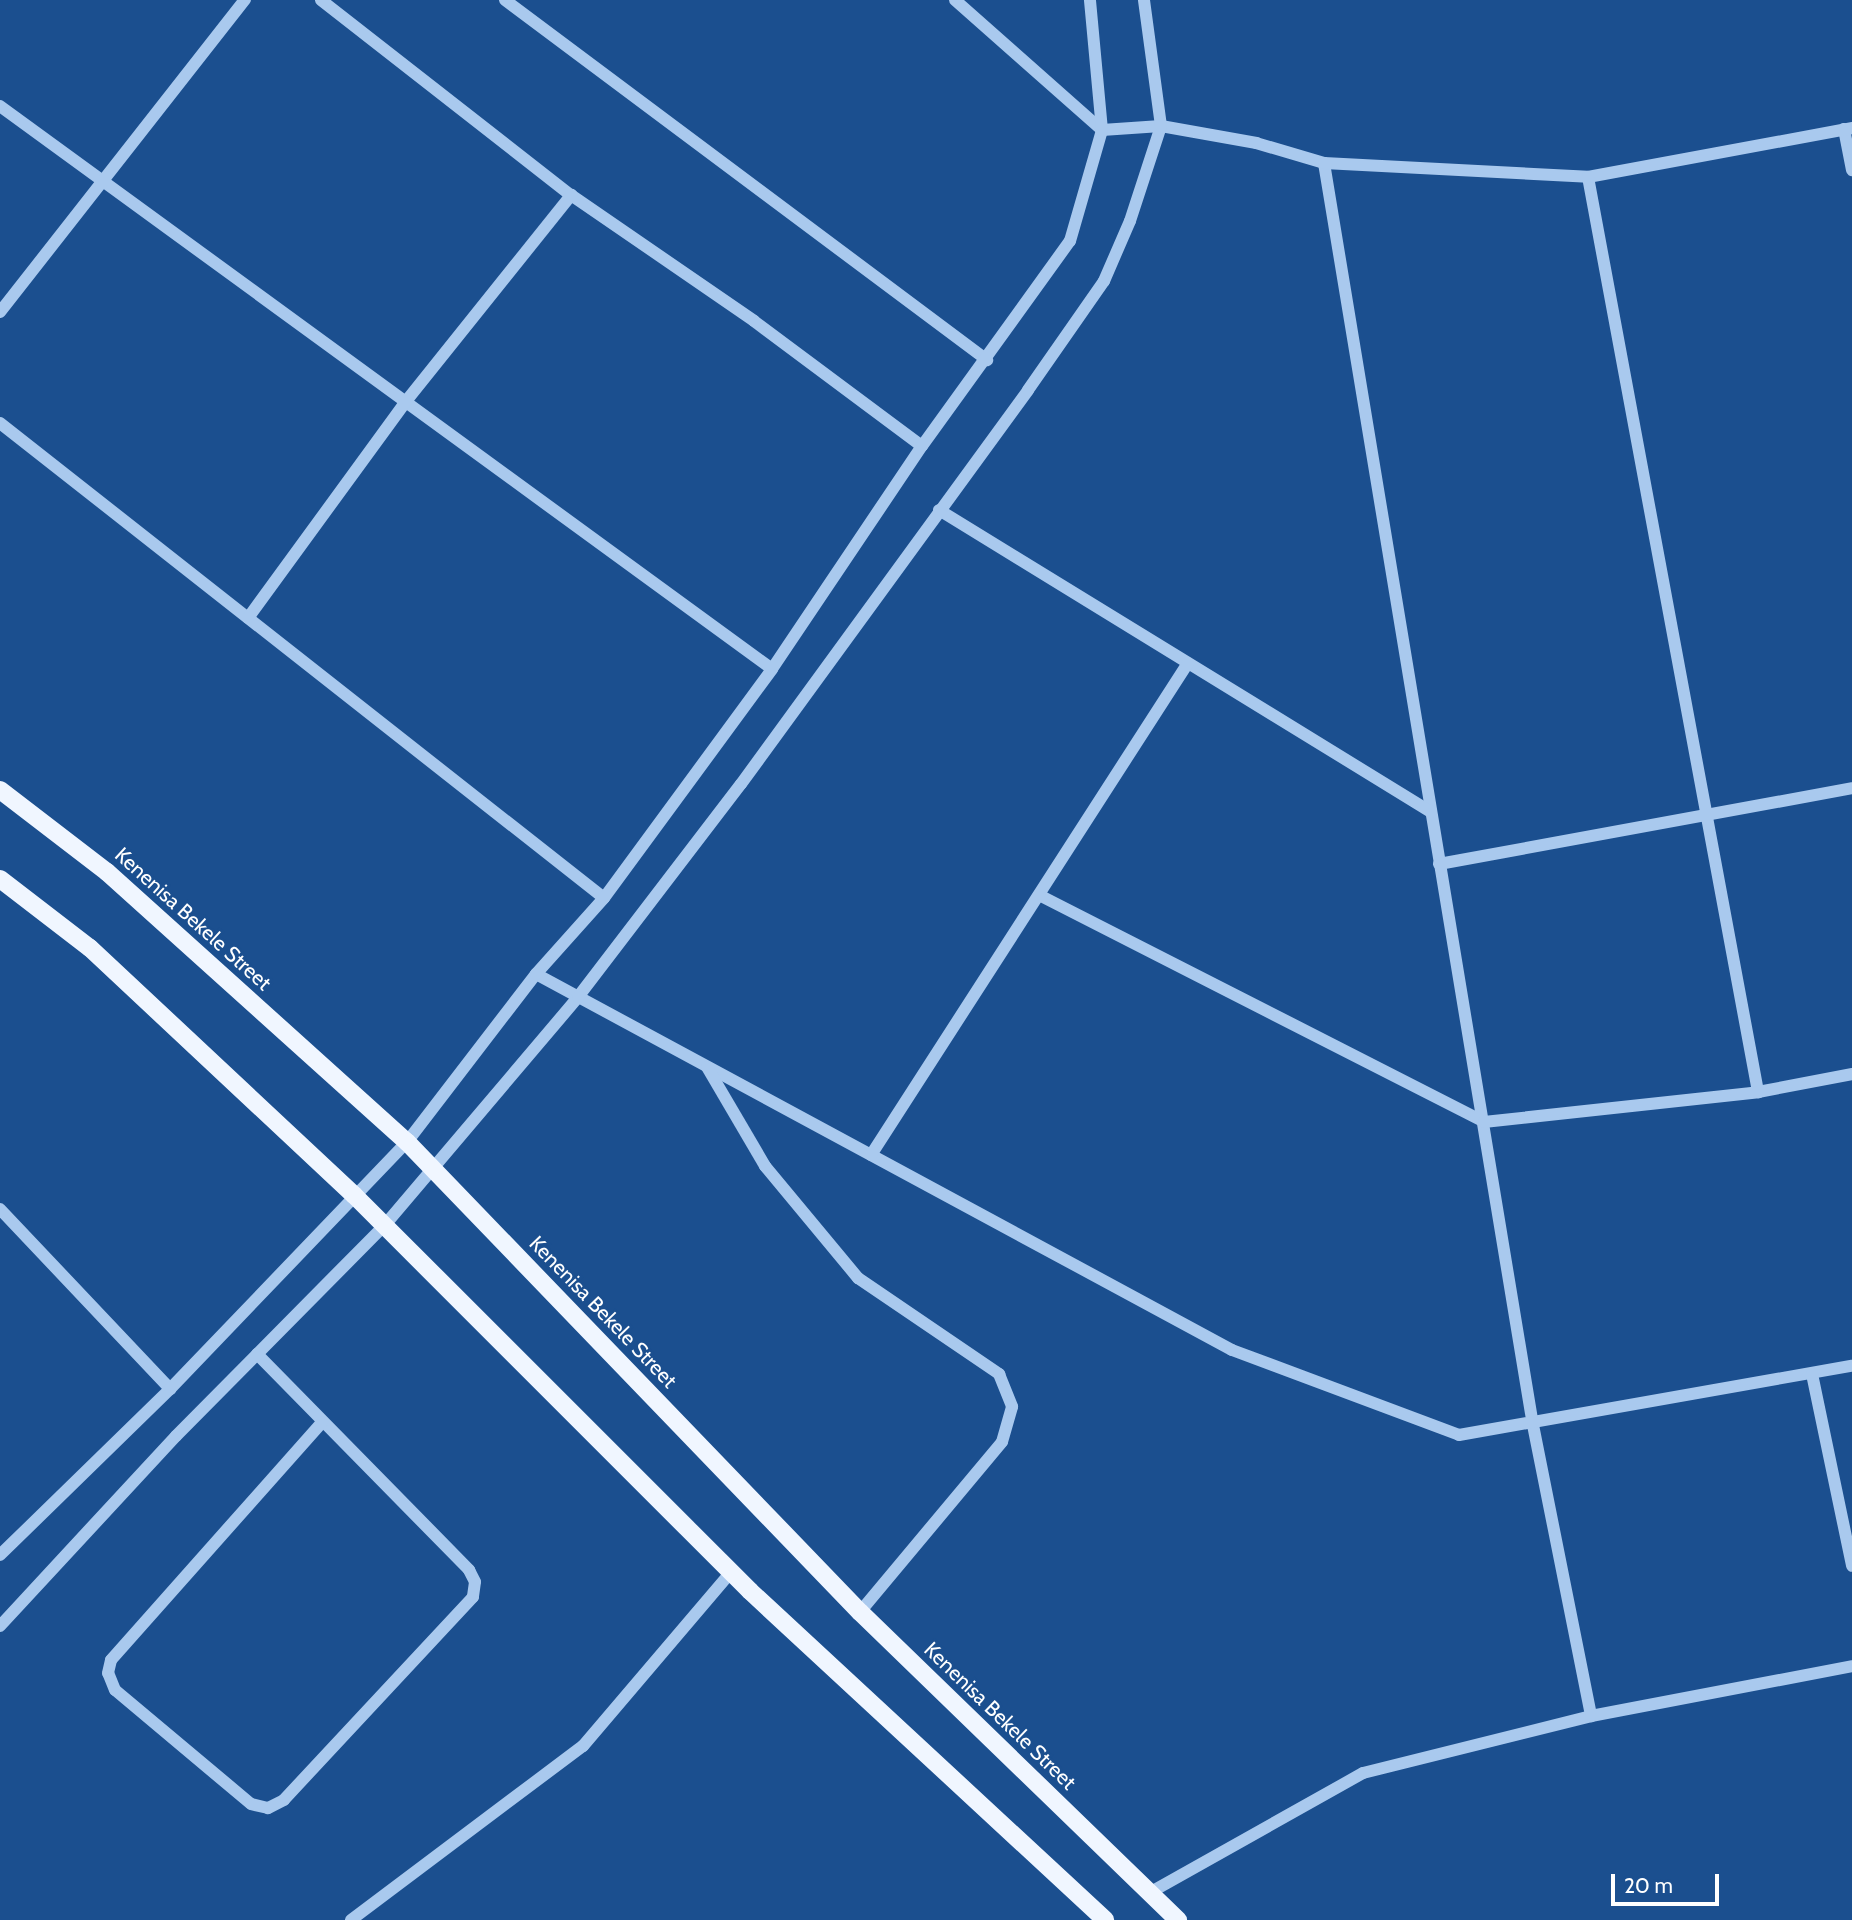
<!DOCTYPE html>
<style>
body{margin:0}
#map{position:relative;width:1852px;height:1920px;overflow:hidden;background:#1b4f8f;font-family:Cabin,sans-serif}
div>[style]{position:absolute}
.minor>*{height:12px;margin:-6px;padding:0 6px;transform-origin:6px;border-radius:6px;background:#a9c9ee}
.major>*{height:18px;margin:-9px;padding:0 9px;transform-origin:9px;border-radius:9px;background:#f0f6ff}
span{translate:-50% -50%;white-space:nowrap;text-align:center;line-height:1.15;-webkit-text-stroke:5px #1b4f8f;paint-order:stroke}
.street-label{font-size:21px;color:#fff}
.scale{position:absolute;left:1611px;top:1874px;width:108px;height:32px;box-sizing:border-box;border:4px solid #fff;border-top:0;padding-left:9px;font-size:21px;line-height:24px;white-space:nowrap;color:#fff;-webkit-text-stroke:5px #1b4f8f;paint-order:stroke}
</style>
<div id="map">
<div class="minor">
<div style="left:321px;top:0;width:317px;rotate:38deg"></div>
<div style="left:571px;top:195px;width:222px;rotate:34.5deg"></div>
<div style="left:754px;top:321px;width:209px;rotate:36.7deg"></div>
<div style="left:505px;top:0;width:602px;rotate:36.76deg"></div>
<div style="left:955px;top:0;width:196px;rotate:41.5deg"></div>
<div style="left:1102px;top:130px;width:59px;rotate:-3.9deg"></div>
<div style="left:1161px;top:126px;width:97px;rotate:10.1deg"></div>
<div style="left:1256px;top:143px;width:71px;rotate:16.4deg"></div>
<div style="left:1324px;top:163px;width:1279px;rotate:80.6deg"></div>
<div style="left:1533px;top:1425px;width:297px;rotate:78.7deg"></div>
<div style="left:0;top:106px;width:955px;rotate:36.1deg"></div>
<div style="left:1844px;top:129px;width:42px;rotate:79deg"></div>
<div style="left:1324px;top:163px;width:264px;rotate:3deg"></div>
<div style="left:1588px;top:177px;width:269px;rotate:-10.5deg"></div>
<div style="left:1588px;top:177px;width:931px;rotate:79.47deg"></div>
<div style="left:0;top:312px;width:397px;rotate:-51.9deg"></div>
<div style="left:0;top:423px;width:768px;rotate:38.18deg"></div>
<div style="left:939px;top:510px;width:577px;rotate:31.54deg"></div>
<div style="left:248px;top:618px;width:270px;rotate:-53.9deg"></div>
<div style="left:407px;top:400px;width:263px;rotate:-51.3deg"></div>
<div style="left:1439px;top:864px;width:420px;rotate:-10.4deg"></div>
<div style="left:1039px;top:895px;width:500px;rotate:27deg"></div>
<div style="left:1484px;top:1122px;width:276px;rotate:-6.2deg"></div>
<div style="left:1758px;top:1092px;width:96px;rotate:-10.8deg"></div>
<div style="left:536px;top:974px;width:791px;rotate:28.38deg"></div>
<div style="left:1232px;top:1350px;width:242px;rotate:20.5deg"></div>
<div style="left:1459px;top:1435px;width:399px;rotate:-10deg"></div>
<div style="left:707px;top:1067px;width:115px;rotate:59.6deg"></div>
<div style="left:765px;top:1166px;width:146px;rotate:50.3deg"></div>
<div style="left:858px;top:1278px;width:171px;rotate:34.2deg"></div>
<div style="left:999px;top:1374px;width:35px;rotate:68deg"></div>
<div style="left:1012px;top:1407px;width:36px;rotate:106deg"></div>
<div style="left:1002px;top:1442px;width:222px;rotate:129.9deg"></div>
<div style="left:871px;top:1155px;width:585px;rotate:-57.21deg"></div>
<div style="left:0;top:1209px;width:248px;rotate:46.6deg"></div>
<div style="left:257px;top:1354px;width:303px;rotate:45.5deg"></div>
<div style="left:469px;top:1570px;width:13px;rotate:63deg"></div>
<div style="left:475px;top:1582px;width:15px;rotate:98deg"></div>
<div style="left:473px;top:1597px;width:277px;rotate:133deg"></div>
<div style="left:284px;top:1800px;width:18px;rotate:153deg"></div>
<div style="left:268px;top:1808px;width:17px;rotate:-167deg"></div>
<div style="left:251px;top:1804px;width:177px;rotate:-140deg"></div>
<div style="left:115px;top:1690px;width:18px;rotate:-112deg"></div>
<div style="left:108px;top:1673px;width:13px;rotate:-77deg"></div>
<div style="left:111px;top:1660px;width:318px;rotate:-48.4deg"></div>
<div style="left:1812px;top:1374px;width:196px;rotate:78.2deg"></div>
<div style="left:0;top:1555px;width:238px;rotate:-44.3deg"></div>
<div style="left:170px;top:1389px;width:342px;rotate:-46.2deg"></div>
<div style="left:407px;top:1142px;width:212px;rotate:-52.5deg"></div>
<div style="left:536px;top:974px;width:102px;rotate:-48.2deg"></div>
<div style="left:604px;top:898px;width:284px;rotate:-53.7deg"></div>
<div style="left:772px;top:669px;width:269px;rotate:-56.1deg"></div>
<div style="left:922px;top:446px;width:253px;rotate:-54.2deg"></div>
<div style="left:1070px;top:241px;width:116px;rotate:-73.9deg"></div>
<div style="left:1102px;top:130px;width:131px;rotate:-95.3deg"></div>
<div style="left:0;top:1626px;width:259px;rotate:-47.2deg"></div>
<div style="left:176px;top:1436px;width:296px;rotate:-45.3deg"></div>
<div style="left:384px;top:1226px;width:300px;rotate:-49.7deg"></div>
<div style="left:578px;top:997px;width:268px;rotate:-52.6deg"></div>
<div style="left:741px;top:784px;width:487px;rotate:-53.9deg"></div>
<div style="left:1028px;top:390px;width:133px;rotate:-55.1deg"></div>
<div style="left:1104px;top:281px;width:65px;rotate:-66.6deg"></div>
<div style="left:1130px;top:221px;width:100px;rotate:-71.9deg"></div>
<div style="left:1161px;top:126px;width:127px;rotate:-97.7deg"></div>
<div style="left:1151px;top:1892px;width:243px;rotate:-29.3deg"></div>
<div style="left:1363px;top:1773px;width:235px;rotate:-14deg"></div>
<div style="left:1591px;top:1716px;width:266px;rotate:-10.8deg"></div>
<div style="left:351px;top:1920px;width:290px;rotate:-36.9deg"></div>
<div style="left:583px;top:1746px;width:228px;rotate:-49.6deg"></div>
</div>
<div class="major">
<div style="left:0;top:790px;width:135px;rotate:37.5deg"></div>
<div style="left:107px;top:872px;width:404px;rotate:42deg"></div>
<div style="left:407px;top:1142px;width:653px;rotate:46.06deg"></div>
<div style="left:860px;top:1612px;width:443px;rotate:44.1deg"></div>
<div style="left:0;top:879px;width:113px;rotate:37.5deg"></div>
<div style="left:90px;top:948px;width:362px;rotate:43.1deg"></div>
<div style="left:354px;top:1195px;width:560px;rotate:45deg"></div>
<div style="left:750px;top:1591px;width:484px;rotate:42.8deg"></div>
</div>
<div class="street-label">
<span style="left:193px;top:919px;rotate:42deg">Kenenisa Bekele Street</span>
<span style="left:603px;top:1312px;rotate:46deg">Kenenisa Bekele Street</span>
<span style="left:1000px;top:1716px;rotate:44deg">Kenenisa Bekele Street</span>
</div>
<div class="scale">20 m</div>
</div>
